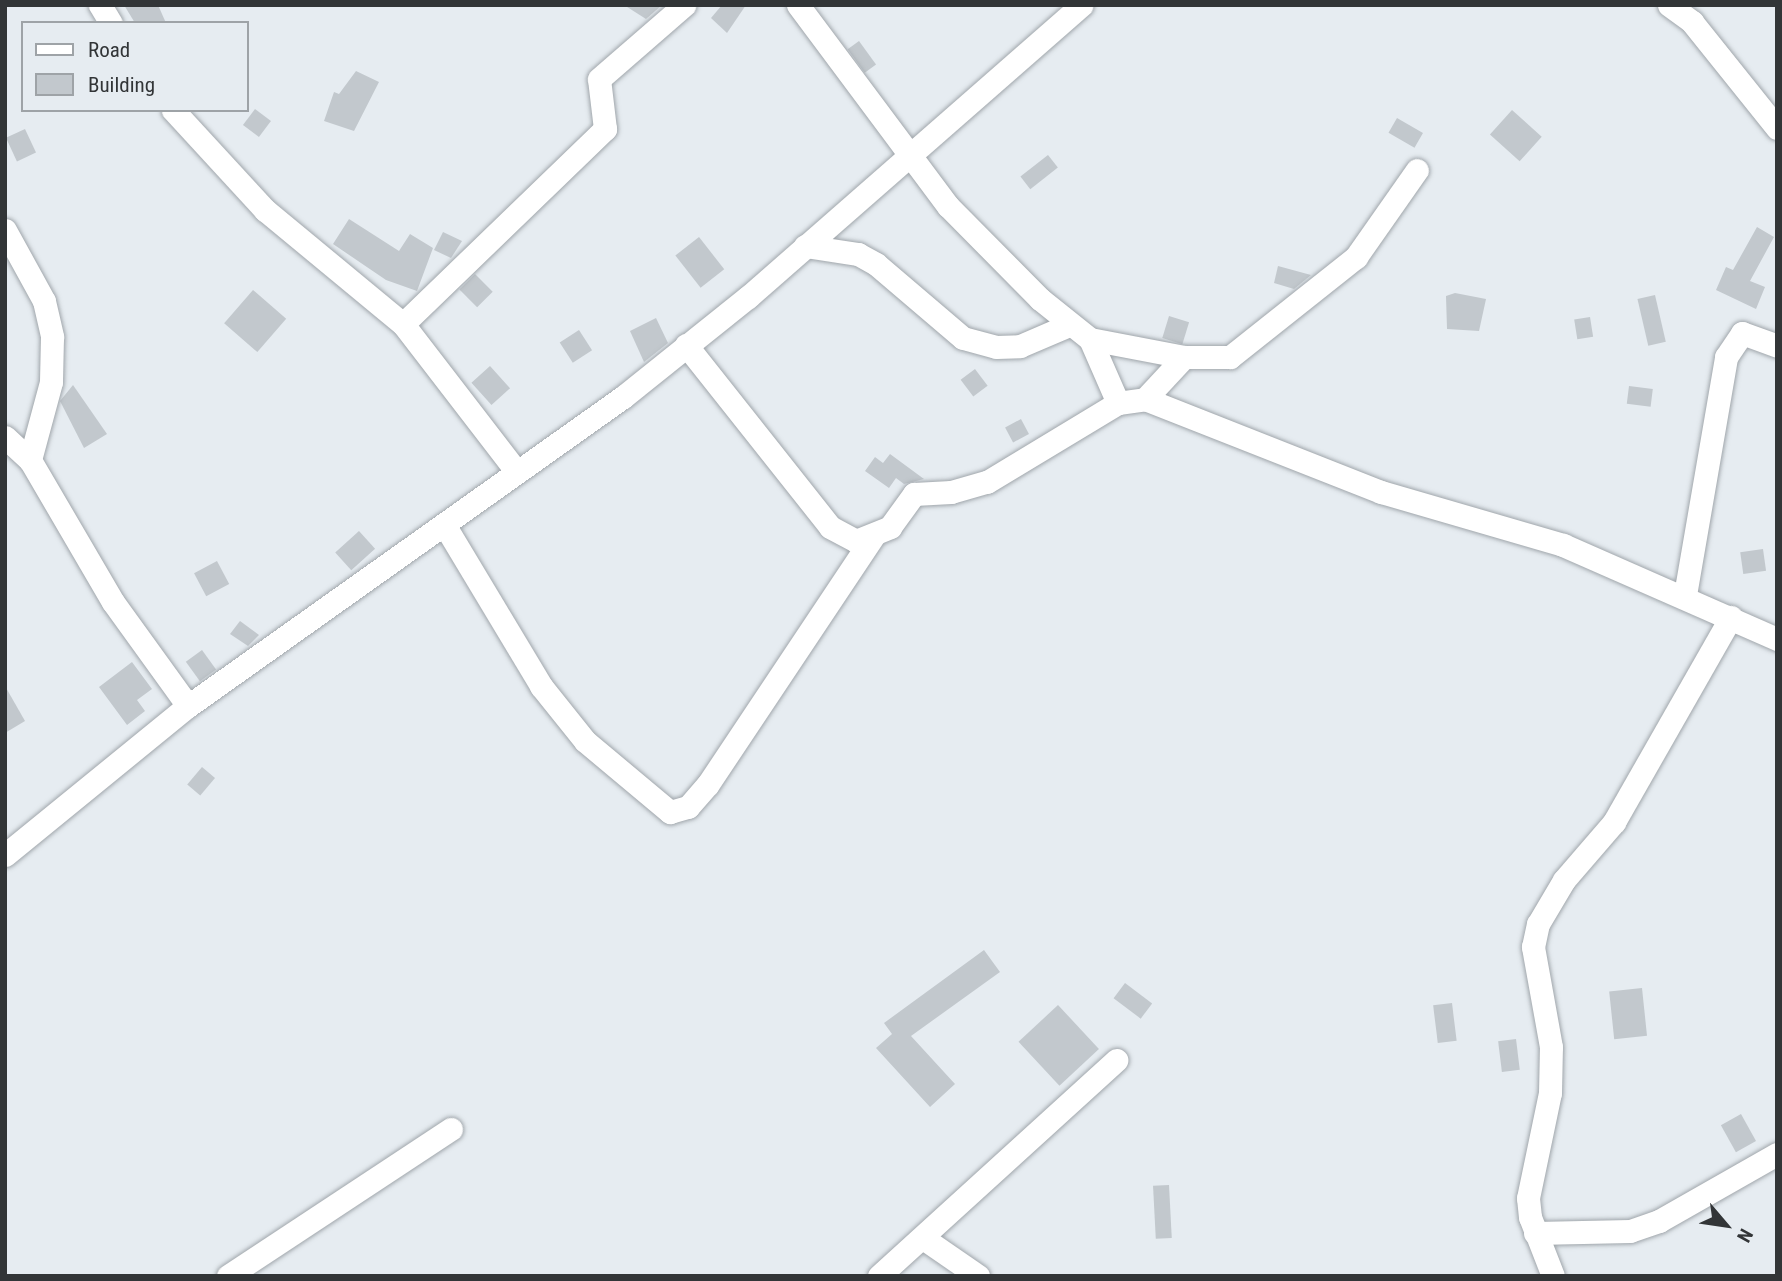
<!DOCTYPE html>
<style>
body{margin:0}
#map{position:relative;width:1782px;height:1281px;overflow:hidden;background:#e6ecf1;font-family:"Roboto Condensed",sans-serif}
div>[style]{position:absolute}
.building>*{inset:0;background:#c2c8cd;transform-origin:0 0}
.roads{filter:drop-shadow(0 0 2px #a0a6ab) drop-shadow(0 0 2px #a0a6ab)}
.minor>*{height:23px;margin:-11.5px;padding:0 11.5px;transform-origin:11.5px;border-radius:11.5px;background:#fff}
span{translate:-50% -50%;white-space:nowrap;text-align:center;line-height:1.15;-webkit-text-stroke:6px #e6ecf1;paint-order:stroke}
.frame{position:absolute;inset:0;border:7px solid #323537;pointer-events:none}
.legend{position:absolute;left:21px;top:21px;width:228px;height:91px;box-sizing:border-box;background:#e6ecf1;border:2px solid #9ea3a7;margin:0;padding:9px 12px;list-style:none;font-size:21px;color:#323537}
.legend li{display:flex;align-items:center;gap:14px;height:35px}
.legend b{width:35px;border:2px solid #9ea3a7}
.north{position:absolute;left:1691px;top:1190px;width:70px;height:70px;-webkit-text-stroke:5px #e6ecf1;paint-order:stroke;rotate:119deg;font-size:19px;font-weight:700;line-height:28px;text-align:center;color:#323537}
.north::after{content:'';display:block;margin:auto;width:24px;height:32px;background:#323537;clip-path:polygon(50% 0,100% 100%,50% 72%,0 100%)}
</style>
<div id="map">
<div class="building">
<div style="clip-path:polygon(124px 5px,158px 5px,166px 23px,135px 23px)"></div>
<div style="clip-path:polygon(624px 5px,662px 5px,646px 19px)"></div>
<div style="clip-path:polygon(722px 5px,746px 5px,727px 33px,711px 18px)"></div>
<div style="left:859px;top:41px;width:29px;height:14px;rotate:54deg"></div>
<div style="clip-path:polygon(356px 71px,379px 82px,354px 131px,324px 121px,334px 92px,339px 94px)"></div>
<div style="left:255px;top:109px;width:20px;height:20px;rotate:37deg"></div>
<div style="left:1512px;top:110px;width:40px;height:33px;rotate:42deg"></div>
<div style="left:1397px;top:118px;width:30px;height:17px;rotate:30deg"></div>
<div style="left:25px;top:129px;width:26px;height:21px;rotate:65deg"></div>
<div style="left:1048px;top:155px;width:16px;height:35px;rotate:52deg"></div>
<div style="clip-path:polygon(349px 219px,399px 251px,410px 234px,433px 248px,417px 291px,386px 280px,333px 244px)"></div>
<div style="clip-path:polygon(1757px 227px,1774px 237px,1750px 281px,1765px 287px,1756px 309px,1716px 290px,1726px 267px,1733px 270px)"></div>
<div style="clip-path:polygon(443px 232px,462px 241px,451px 258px,434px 250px)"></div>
<div style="left:699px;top:237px;width:41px;height:30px;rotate:52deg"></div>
<div style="clip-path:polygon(1278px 266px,1311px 275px,1294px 289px,1274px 283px)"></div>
<div style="left:475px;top:274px;width:25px;height:22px;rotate:45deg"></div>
<div style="left:253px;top:290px;width:44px;height:44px;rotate:41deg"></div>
<div style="clip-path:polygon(1455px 293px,1486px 299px,1479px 331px,1447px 329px,1446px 296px)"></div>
<div style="left:1655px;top:295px;width:48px;height:18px;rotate:77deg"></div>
<div style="left:1169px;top:316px;width:21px;height:23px;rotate:17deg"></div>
<div style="left:1590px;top:317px;width:20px;height:16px;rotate:81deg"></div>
<div style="clip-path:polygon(656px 318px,668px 343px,644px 362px,630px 331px)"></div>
<div style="left:579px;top:330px;width:24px;height:23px;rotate:57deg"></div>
<div style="left:490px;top:366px;width:30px;height:25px;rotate:48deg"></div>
<div style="left:975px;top:369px;width:21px;height:18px;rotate:53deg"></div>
<div style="clip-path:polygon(73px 385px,107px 434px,84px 448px,60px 401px)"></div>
<div style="left:1629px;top:386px;width:24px;height:18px;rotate:7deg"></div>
<div style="left:1021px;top:419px;width:17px;height:18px;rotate:62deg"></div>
<div style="clip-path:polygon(890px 454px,924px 479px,904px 484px,896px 478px,889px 488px,865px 471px,875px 457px,883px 463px)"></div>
<div style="left:359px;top:531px;width:24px;height:32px;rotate:48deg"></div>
<div style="left:1763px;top:549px;width:22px;height:23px;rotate:82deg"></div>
<div style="left:217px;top:561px;width:26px;height:26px;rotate:62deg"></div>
<div style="clip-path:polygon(240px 621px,259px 635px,248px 646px,230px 634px)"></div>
<div style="left:202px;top:650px;width:24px;height:20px;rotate:54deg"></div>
<div style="clip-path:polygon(132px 662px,152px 689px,137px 700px,145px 711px,127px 725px,99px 687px)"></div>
<div style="clip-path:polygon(5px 686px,25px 721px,5px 733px)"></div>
<div style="left:202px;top:767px;width:17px;height:23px;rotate:40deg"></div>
<div style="clip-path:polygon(984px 950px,1000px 972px,911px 1036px,955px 1084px,930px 1107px,876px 1048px,892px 1034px,884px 1023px)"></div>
<div style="left:1125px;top:983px;width:34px;height:19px;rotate:37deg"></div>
<div style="left:1642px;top:988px;width:48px;height:33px;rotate:84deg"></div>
<div style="left:1452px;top:1003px;width:38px;height:19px;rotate:83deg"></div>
<div style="left:1058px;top:1005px;width:60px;height:54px;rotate:47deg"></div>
<div style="left:1516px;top:1039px;width:31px;height:18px;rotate:83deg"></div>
<div style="left:1741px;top:1114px;width:31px;height:23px;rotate:61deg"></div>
<div style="left:1169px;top:1185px;width:53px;height:16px;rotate:87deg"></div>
</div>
<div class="roads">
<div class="minor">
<div style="left:100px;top:5px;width:21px;rotate:59deg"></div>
<div style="left:798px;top:5px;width:251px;rotate:53.3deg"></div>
<div style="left:948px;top:206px;width:131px;rotate:45.3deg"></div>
<div style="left:1040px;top:299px;width:64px;rotate:38.7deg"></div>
<div style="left:1090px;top:339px;width:96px;rotate:10.8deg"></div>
<div style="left:1184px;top:357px;width:46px"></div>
<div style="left:1230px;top:357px;width:161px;rotate:-38.4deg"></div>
<div style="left:1356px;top:257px;width:106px;rotate:-55deg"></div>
<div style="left:1669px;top:5px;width:29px;rotate:36deg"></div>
<div style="left:1692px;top:22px;width:136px;rotate:51.3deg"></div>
<div style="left:173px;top:110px;width:136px;rotate:47.4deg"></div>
<div style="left:265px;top:210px;width:179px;rotate:39.6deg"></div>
<div style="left:403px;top:324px;width:187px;rotate:52.4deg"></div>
<div style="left:5px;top:230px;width:81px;rotate:61.2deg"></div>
<div style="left:44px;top:301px;width:37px;rotate:77deg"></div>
<div style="left:52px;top:337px;width:45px;rotate:91.3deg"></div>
<div style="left:51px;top:382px;width:81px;rotate:105.1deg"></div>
<div style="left:30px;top:460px;width:164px;rotate:59.7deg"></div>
<div style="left:113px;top:602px;width:128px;rotate:54.2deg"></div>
<div style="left:805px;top:246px;width:54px;rotate:8.6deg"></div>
<div style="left:858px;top:254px;width:21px;rotate:29deg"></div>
<div style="left:876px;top:264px;width:114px;rotate:40.4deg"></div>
<div style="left:963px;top:338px;width:34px;rotate:15deg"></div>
<div style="left:996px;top:347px;width:24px;rotate:-2deg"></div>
<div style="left:1020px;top:346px;width:53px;rotate:-23.2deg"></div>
<div style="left:403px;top:324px;width:281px;rotate:-44deg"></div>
<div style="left:605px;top:129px;width:50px;rotate:-96.8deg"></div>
<div style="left:599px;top:79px;width:113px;rotate:-41deg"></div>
<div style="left:1090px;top:339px;width:70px;rotate:66.4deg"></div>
<div style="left:686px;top:345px;width:232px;rotate:51.6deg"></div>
<div style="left:830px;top:527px;width:30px;rotate:28deg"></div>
<div style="left:856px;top:541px;width:37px;rotate:-22deg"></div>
<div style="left:890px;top:527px;width:41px;rotate:-54deg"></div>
<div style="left:914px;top:494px;width:37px;rotate:-3deg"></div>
<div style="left:951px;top:492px;width:37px;rotate:-16deg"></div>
<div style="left:987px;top:482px;width:153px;rotate:-31.1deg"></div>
<div style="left:1118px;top:403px;width:27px;rotate:-8deg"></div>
<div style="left:1145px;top:399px;width:254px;rotate:21.5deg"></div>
<div style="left:1381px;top:492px;width:190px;rotate:16.2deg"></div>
<div style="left:1563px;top:545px;width:234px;rotate:23.7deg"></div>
<div style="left:1145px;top:399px;width:57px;rotate:-47.1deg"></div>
<div style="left:5px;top:437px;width:34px;rotate:43deg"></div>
<div style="left:445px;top:526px;width:187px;rotate:59deg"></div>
<div style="left:541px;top:686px;width:70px;rotate:51.3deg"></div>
<div style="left:585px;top:741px;width:111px;rotate:39.9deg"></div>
<div style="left:670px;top:812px;width:19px;rotate:-16deg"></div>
<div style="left:688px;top:807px;width:30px;rotate:-49deg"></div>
<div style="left:708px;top:784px;width:296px;rotate:-56.3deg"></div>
<div style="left:1685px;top:595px;width:242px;rotate:-80.2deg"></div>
<div style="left:1726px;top:357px;width:29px;rotate:-56deg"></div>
<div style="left:1742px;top:333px;width:37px;rotate:20deg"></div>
<div style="left:5px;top:855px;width:236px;rotate:-39.2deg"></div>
<div style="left:188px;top:706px;width:534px;rotate:-35.39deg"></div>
<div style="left:623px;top:397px;width:160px;rotate:-38.7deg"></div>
<div style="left:748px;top:297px;width:443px;rotate:-41.2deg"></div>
<div style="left:1535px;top:1233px;width:95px;rotate:-1.2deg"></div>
<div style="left:1630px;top:1231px;width:31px;rotate:-19deg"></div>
<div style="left:1659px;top:1221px;width:136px;rotate:-29.6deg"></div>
<div style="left:923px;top:1238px;width:67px;rotate:34.6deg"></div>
<div style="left:228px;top:1276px;width:267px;rotate:-33.4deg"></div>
<div style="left:879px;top:1276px;width:321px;rotate:-42.3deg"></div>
<div style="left:1553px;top:1276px;width:63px;rotate:-111.3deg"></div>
<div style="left:1530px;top:1217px;width:19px;rotate:-96deg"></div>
<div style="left:1528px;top:1198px;width:107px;rotate:-78.2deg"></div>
<div style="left:1550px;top:1093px;width:46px;rotate:-88.8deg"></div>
<div style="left:1551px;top:1047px;width:102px;rotate:-100.2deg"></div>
<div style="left:1533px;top:947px;width:24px;rotate:-78deg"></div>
<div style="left:1538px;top:924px;width:51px;rotate:-59.4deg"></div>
<div style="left:1564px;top:880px;width:77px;rotate:-49.2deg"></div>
<div style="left:1614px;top:822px;width:236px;rotate:-60.3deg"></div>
</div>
</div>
<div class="frame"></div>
<ul class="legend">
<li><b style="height:9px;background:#fff"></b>Road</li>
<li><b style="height:19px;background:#c2c8cd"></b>Building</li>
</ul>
<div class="north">N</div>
</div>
